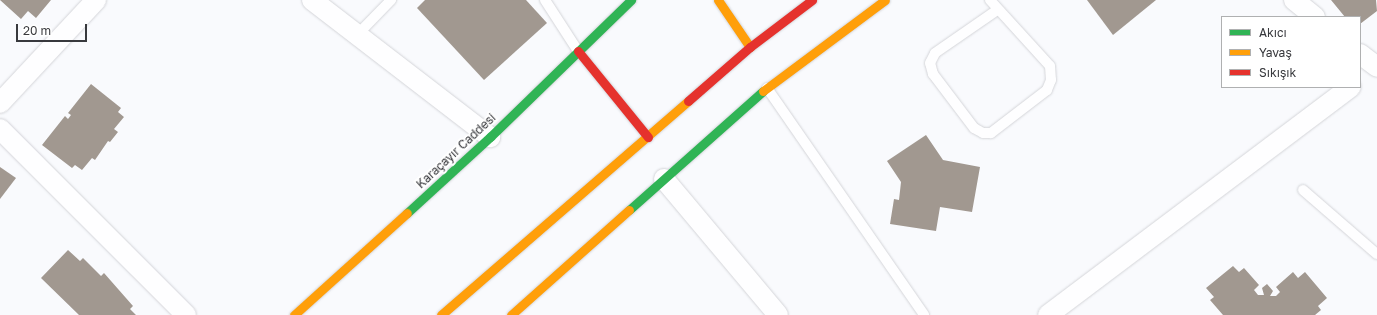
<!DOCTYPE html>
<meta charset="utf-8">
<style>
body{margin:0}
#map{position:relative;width:1377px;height:315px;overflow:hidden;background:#f9fafd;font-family:"Golos Text",sans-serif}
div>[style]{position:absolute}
.building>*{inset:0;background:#a19890}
.roads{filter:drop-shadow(0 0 1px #d4d5d9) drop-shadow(0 0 1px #d4d5d9)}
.lane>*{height:10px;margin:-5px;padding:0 5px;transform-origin:5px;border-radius:5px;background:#fefeff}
.street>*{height:20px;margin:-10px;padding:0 10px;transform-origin:10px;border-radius:10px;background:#fefeff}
.fast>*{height:9px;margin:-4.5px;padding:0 4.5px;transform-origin:4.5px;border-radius:4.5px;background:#30b455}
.slow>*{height:9px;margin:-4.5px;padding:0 4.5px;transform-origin:4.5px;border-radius:4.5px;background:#ff9f0a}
.jam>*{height:9px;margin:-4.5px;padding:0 4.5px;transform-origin:4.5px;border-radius:4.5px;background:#e5322d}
span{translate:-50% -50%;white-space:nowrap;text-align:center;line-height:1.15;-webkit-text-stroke:4px #fff;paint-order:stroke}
.street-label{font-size:12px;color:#38393d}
.legend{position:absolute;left:1221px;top:16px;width:140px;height:72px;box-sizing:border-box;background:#fff;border:1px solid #afb0b1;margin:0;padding:5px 7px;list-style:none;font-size:12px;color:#38393d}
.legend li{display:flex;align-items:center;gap:8px;height:20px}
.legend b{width:20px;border:1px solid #afb0b1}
.scale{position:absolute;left:16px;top:24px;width:71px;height:18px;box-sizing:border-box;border:2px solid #38393d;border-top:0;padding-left:5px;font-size:12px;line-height:14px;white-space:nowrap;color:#38393d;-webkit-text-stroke:3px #fff;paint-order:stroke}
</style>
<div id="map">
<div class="building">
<div style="clip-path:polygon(0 0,51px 0,36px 18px,28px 11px,21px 19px)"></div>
<div style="clip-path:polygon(425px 0,526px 0,547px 23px,484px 80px,417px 8px)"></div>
<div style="clip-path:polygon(1087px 0,1156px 0,1113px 35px)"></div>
<div style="clip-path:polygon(1331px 0,1376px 0,1377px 11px,1360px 24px,1360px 17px,1345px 17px)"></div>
<div style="clip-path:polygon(91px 84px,121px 108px,118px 112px,124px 117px,114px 129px,118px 132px,110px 142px,108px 141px,95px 160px,92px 158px,82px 170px,75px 165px,72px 168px,42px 145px,65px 116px,68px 119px,71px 115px,68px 113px)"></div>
<div style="clip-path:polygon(926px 135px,943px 160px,980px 167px,972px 212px,940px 207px,936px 231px,890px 224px,894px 199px,899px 200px,901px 182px,887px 161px)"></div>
<div style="clip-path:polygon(0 167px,16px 178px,0 199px)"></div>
<div style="clip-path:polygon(68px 250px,80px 261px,83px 258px,101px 276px,104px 273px,133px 306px,130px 309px,136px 315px,79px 315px,41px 278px)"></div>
<div style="clip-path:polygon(1233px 266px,1239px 272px,1244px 268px,1259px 285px,1254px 290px,1258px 295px,1264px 295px,1262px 288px,1267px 284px,1273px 291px,1270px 296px,1276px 296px,1280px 292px,1276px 287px,1293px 272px,1298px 278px,1305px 272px,1327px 298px,1318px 306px,1321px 310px,1315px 315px,1223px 315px,1210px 300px,1214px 297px,1206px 288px)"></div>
</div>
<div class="roads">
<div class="lane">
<div style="left:545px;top:0;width:61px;rotate:57.1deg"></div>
<div style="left:990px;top:0;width:89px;rotate:47.7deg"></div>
<div style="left:1050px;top:66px;width:14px;rotate:86deg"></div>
<div style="left:1051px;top:80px;width:11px;rotate:112deg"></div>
<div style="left:1047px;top:90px;width:71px;rotate:142.5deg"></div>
<div style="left:991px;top:133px;width:8px;rotate:180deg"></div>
<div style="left:983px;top:133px;width:10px;rotate:-151deg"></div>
<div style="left:974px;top:128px;width:68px;rotate:-127.2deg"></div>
<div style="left:933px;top:74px;width:11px;rotate:-105deg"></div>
<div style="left:930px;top:63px;width:11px;rotate:-63deg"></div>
<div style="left:935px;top:53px;width:75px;rotate:-34.7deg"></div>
<div style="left:357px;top:35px;width:49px;rotate:-45.8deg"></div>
<div style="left:767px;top:88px;width:276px;rotate:55.3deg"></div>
<div style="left:1303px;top:190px;width:98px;rotate:40.9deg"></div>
</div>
<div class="street">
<div style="left:312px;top:0;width:225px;rotate:37.6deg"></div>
<div style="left:1294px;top:0;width:27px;rotate:39deg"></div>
<div style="left:1360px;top:54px;width:21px;rotate:37deg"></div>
<div style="left:0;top:103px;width:141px;rotate:-47deg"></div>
<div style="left:0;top:129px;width:263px;rotate:45deg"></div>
<div style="left:664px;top:179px;width:177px;rotate:50deg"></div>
<div style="left:1048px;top:315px;width:379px;rotate:-37deg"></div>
</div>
<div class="fast">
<div style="left:629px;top:210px;width:179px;rotate:-41.6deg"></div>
<div style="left:407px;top:213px;width:113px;rotate:-42.5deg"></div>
<div style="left:490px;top:137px;width:197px;rotate:-44.2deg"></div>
</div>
<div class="slow">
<div style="left:718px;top:0;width:57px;rotate:55.8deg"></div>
<div style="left:763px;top:91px;width:152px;rotate:-36.7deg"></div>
<div style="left:294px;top:315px;width:152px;rotate:-42.1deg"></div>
<div style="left:441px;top:315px;width:327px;rotate:-40.9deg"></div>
<div style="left:511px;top:315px;width:158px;rotate:-41.7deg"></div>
</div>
<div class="jam">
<div style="left:578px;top:51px;width:111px;rotate:50.9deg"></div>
<div style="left:688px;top:101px;width:82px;rotate:-41.1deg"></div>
<div style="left:750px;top:47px;width:78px;rotate:-37.2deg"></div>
</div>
</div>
<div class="street-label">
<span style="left:456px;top:151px;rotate:-43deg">Karaçayır Caddesi</span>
</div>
<ul class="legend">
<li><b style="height:5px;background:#30b455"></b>Akıcı</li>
<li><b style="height:5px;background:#ff9f0a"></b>Yavaş</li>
<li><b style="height:5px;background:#e5322d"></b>Sıkışık</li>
</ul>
<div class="scale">20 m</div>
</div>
